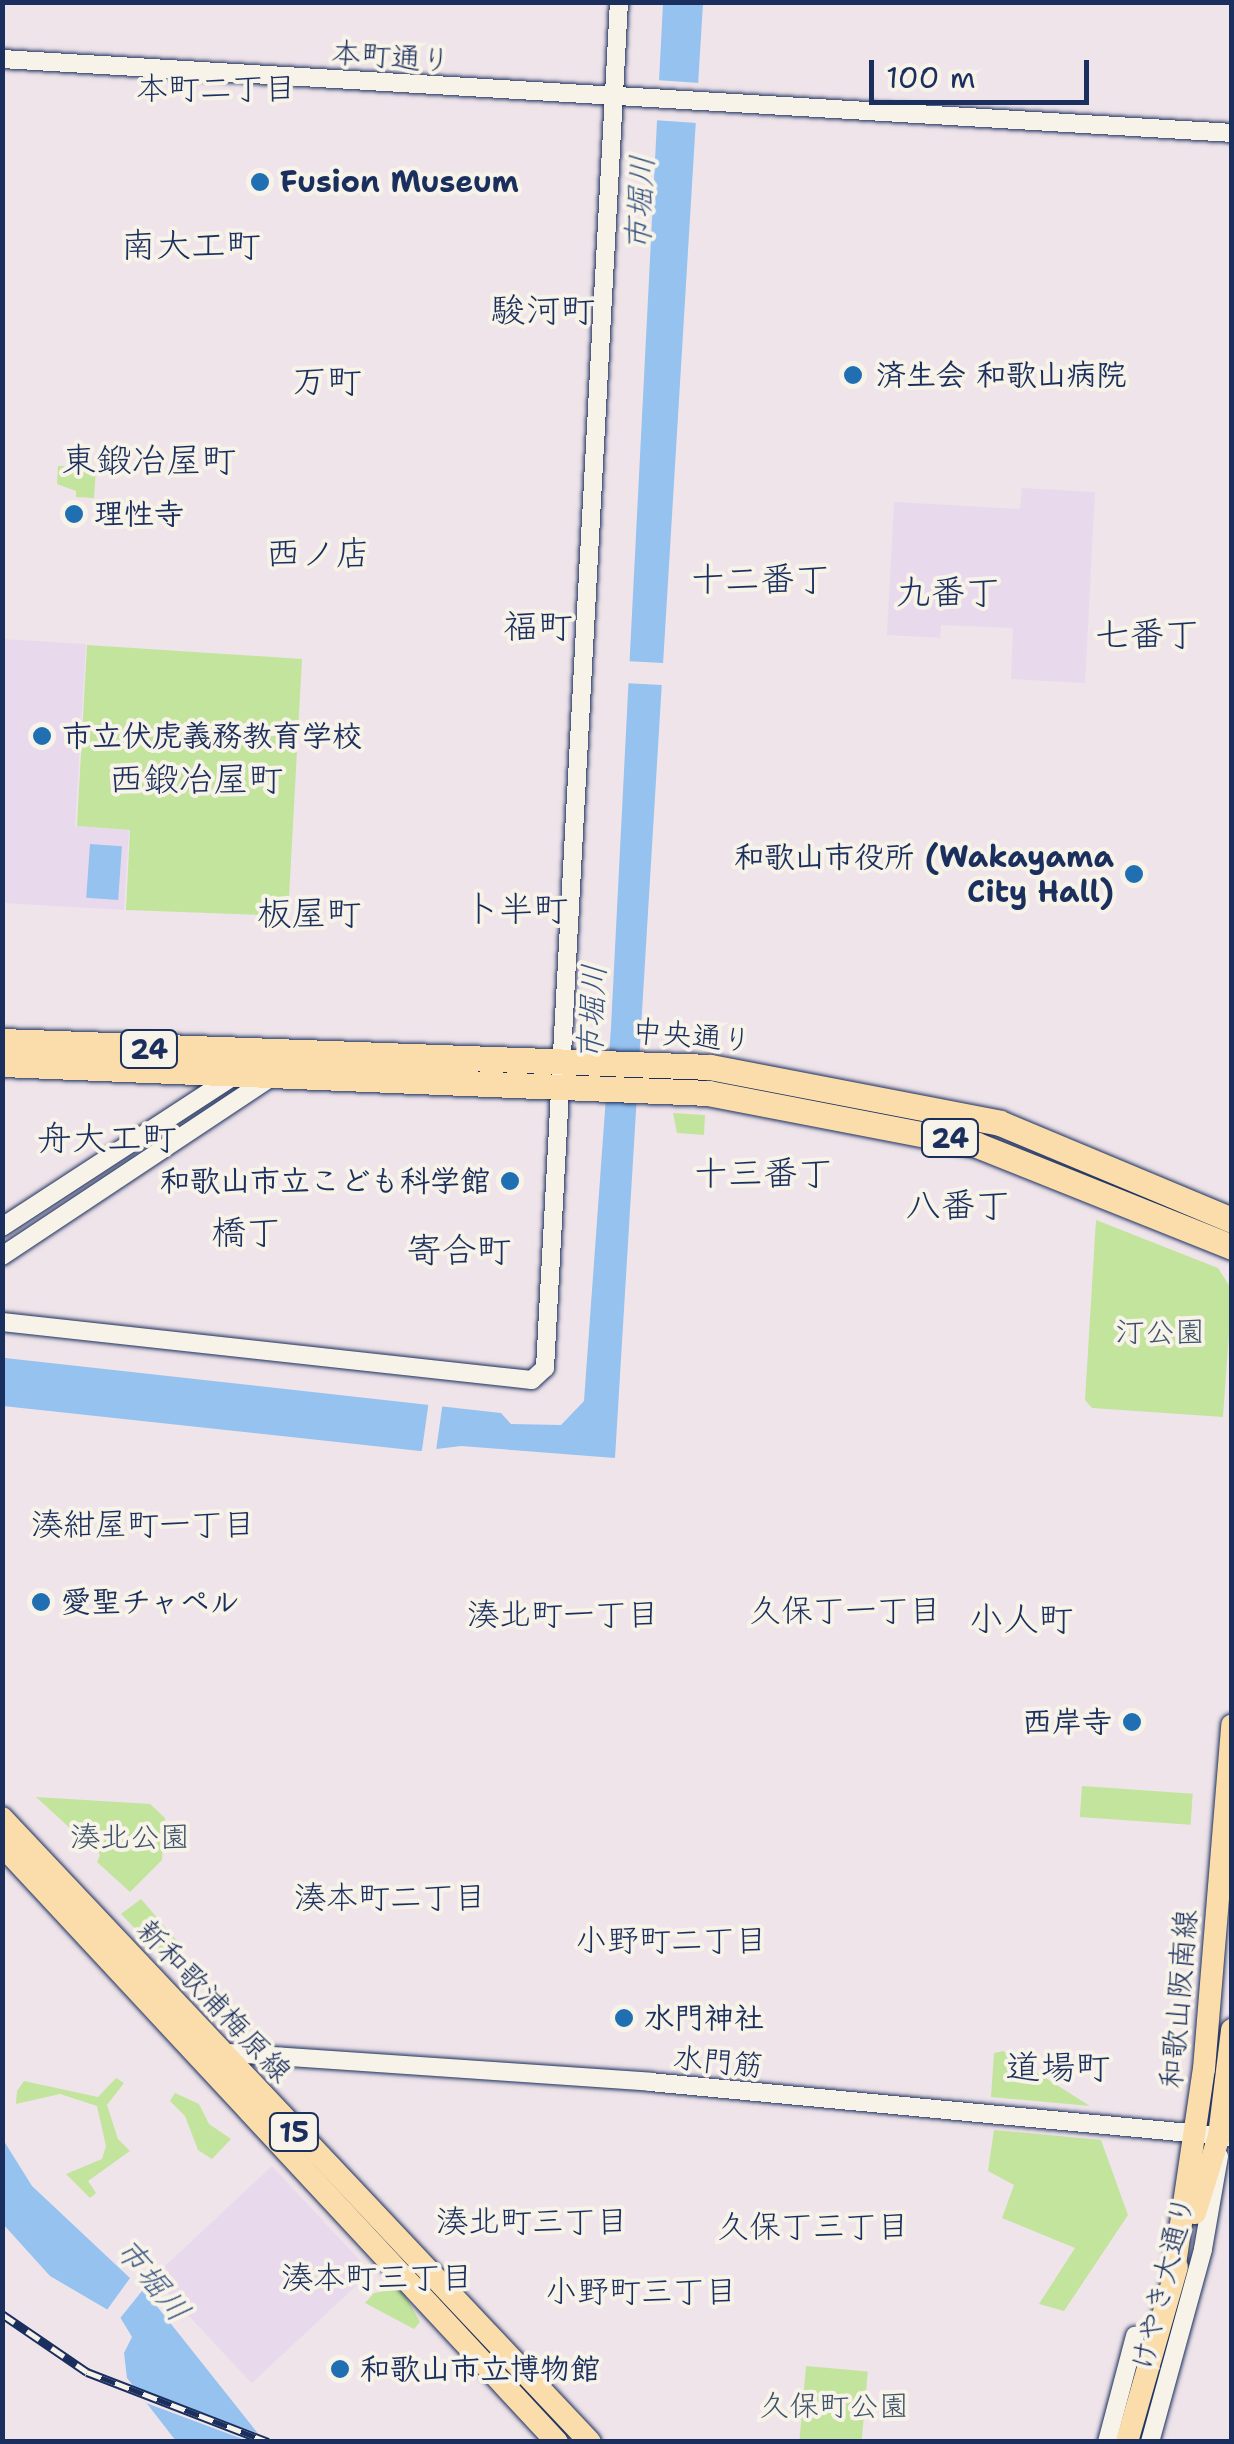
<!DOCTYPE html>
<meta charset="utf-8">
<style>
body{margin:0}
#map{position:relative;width:1234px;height:2444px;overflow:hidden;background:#efe4ea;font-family:"Shantell Sans","Klee One",sans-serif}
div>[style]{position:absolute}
.built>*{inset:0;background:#e9d9ec;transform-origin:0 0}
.green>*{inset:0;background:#c3e49d;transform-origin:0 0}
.water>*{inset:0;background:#95c2ef;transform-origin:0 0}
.pier>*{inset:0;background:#efe4ea;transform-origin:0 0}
.roads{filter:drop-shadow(0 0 2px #1b2f5e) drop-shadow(0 0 2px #1b2f5e)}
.minor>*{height:18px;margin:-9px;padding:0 9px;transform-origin:9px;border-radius:9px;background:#f7f3e8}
.major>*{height:22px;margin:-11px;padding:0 11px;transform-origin:11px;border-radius:11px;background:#faddab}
.highway>*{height:25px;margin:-12.5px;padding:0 12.5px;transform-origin:12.5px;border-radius:12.5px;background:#faddab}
.rail>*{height:9px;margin-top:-4.5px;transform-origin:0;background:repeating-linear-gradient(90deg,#f7f3e8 0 15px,#1b2f5e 0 30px);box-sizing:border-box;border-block:2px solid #1b2f5e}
.dots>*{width:28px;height:28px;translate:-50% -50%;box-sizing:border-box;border:5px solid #f7f3e8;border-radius:50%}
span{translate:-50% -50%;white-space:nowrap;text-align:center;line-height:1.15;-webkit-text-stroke:8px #f7f3e8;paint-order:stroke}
.shield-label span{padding:2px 8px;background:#f7f3e8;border:2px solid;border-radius:8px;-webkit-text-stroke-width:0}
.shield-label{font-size:28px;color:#1b2f5e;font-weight:700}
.street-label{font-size:30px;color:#1b2f5e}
.poi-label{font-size:30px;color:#1b2f5e;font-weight:700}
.left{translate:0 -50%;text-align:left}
.right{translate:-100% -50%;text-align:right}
.park-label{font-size:30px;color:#3d536b}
.neighbourhood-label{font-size:32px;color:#1b2f5e}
.water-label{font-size:32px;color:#3a5482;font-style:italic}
.quarter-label{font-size:35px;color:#1b2f5e}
.frame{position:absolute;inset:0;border:5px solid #1b2f5e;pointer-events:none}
.scale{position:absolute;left:869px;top:60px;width:220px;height:45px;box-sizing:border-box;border:5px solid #1b2f5e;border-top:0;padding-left:12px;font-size:30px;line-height:35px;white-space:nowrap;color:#1b2f5e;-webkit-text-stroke:8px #f7f3e8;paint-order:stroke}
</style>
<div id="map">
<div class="built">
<div style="clip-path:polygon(1022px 488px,1095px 492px,1085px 683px,1011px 679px,1013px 628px,941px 625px,940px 638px,887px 635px,894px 502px,1020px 509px)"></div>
<div style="clip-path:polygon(2px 639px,86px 644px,75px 826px,129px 830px,124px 910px,3px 903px)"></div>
<div style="left:272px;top:2166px;width:145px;height:163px;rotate:47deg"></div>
</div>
<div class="green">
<div style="clip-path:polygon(58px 466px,96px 467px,94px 498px,76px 497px,76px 491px,57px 484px)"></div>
<div style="clip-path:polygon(87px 645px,302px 659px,288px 916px,126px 910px,130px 830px,77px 826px)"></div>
<div style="clip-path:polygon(673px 1113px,705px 1115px,704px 1135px,677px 1133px)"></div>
<div style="clip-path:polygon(1096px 1220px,1218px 1268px,1232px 1290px,1223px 1417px,1092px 1408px,1085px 1400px)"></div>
<div style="left:1082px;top:1786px;width:111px;height:31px;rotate:4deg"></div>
<div style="clip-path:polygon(36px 1797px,150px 1804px,165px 1818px,162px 1860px,130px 1892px,97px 1862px,100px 1855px,78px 1825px,71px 1829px)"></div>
<div style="clip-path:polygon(141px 1899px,183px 1948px,174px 1959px,167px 1962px,121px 1914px)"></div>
<div style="clip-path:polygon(1003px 2051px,1090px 2106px,991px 2097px,994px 2053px)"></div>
<div style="clip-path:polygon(116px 2078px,124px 2083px,107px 2105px,118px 2139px,130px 2151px,88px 2181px,96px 2193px,90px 2198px,66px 2174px,102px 2159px,106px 2146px,97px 2106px,60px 2094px,16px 2104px,17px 2091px,24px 2081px,98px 2097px)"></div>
<div style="clip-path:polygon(175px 2093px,199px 2104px,209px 2124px,231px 2139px,212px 2159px,198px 2150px,185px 2116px,170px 2101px)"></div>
<div style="clip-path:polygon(994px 2130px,1101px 2140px,1128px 2215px,1064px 2311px,1039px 2304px,1075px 2248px,1002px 2218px,1014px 2185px,988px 2171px)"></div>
<div style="clip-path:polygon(401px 2288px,420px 2322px,414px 2329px,365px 2303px,374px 2293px)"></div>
<div style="left:806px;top:2366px;width:62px;height:75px;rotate:5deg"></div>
</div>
<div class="water">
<div style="clip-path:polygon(663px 3px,703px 3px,615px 1458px,461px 1446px,420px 1451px,3px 1406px,5px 1358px,501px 1413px,511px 1424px,561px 1425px,584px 1401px,611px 1027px)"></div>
<div style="left:90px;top:844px;width:32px;height:54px;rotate:4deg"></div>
<div style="clip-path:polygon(2px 2138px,32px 2186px,148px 2295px,264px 2441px,176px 2441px,127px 2378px,124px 2353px,132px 2337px,120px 2317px,50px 2276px,3px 2224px)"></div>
</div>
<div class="pier">
<div style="left:656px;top:80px;width:47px;height:40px;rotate:4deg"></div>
<div style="left:625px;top:661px;width:43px;height:22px;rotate:3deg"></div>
<div style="left:429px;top:1400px;width:14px;height:56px;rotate:8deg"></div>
<div style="clip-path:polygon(133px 2274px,146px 2286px,117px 2322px,104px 2314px)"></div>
<div style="clip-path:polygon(137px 2392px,263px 2435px,266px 2441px,248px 2441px,146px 2403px)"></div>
</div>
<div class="roads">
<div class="minor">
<div style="left:2px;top:59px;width:1232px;rotate:3.44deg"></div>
<div style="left:2px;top:1227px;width:280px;rotate:-33.1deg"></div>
<div style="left:2px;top:1256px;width:329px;rotate:-33.6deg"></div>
<div style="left:2px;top:1322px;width:533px;rotate:6.25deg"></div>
<div style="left:532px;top:1380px;width:18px;rotate:-43deg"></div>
<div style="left:545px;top:1368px;width:1368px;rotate:-86.9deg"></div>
<div style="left:215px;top:2052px;width:436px;rotate:3.9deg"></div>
<div style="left:650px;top:2082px;width:585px;rotate:5.4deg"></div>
<div style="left:1107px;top:2442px;width:110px;rotate:-75.2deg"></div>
<div style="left:1150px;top:2442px;width:200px;rotate:-74.6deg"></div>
<div style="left:1203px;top:2249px;width:94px;rotate:-80.2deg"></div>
</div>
<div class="major">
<div style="left:2px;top:1818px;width:857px;rotate:46.7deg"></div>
<div style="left:2px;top:1845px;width:815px;rotate:47.09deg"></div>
<div style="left:1195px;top:2213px;width:81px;rotate:-72.7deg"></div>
<div style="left:1219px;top:2136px;width:107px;rotate:-83deg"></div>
<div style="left:1173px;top:2278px;width:211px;rotate:-81.6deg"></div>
<div style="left:1204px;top:2069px;width:345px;rotate:-85.3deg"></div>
<div style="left:1127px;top:2442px;width:182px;rotate:-74.1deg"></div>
</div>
<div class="highway">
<div style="left:2px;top:1041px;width:708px;rotate:2.1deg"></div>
<div style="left:710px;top:1067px;width:295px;rotate:10.9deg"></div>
<div style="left:1000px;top:1123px;width:251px;rotate:22.7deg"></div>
<div style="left:2px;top:1064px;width:707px;rotate:2.35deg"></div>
<div style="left:708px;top:1093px;width:274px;rotate:10.9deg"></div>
<div style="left:977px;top:1145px;width:275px;rotate:21.8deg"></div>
</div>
</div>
<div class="rail">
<div style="left:2px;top:2314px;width:103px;rotate:34.3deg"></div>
<div style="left:87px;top:2372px;width:194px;rotate:21.1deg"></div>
</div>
<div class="dots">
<div style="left:260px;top:182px;background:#1f6fb2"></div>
<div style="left:853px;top:375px;background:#1f6fb2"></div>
<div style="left:74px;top:514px;background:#1f6fb2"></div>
<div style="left:42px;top:736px;background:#1f6fb2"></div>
<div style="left:1134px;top:874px;background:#1f6fb2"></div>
<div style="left:510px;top:1181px;background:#1f6fb2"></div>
<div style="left:41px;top:1602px;background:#1f6fb2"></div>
<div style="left:1132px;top:1722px;background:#1f6fb2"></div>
<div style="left:624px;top:2018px;background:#1f6fb2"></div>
<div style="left:340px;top:2369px;background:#1f6fb2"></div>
</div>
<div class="shield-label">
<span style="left:149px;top:1049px">24</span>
<span style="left:950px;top:1138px">24</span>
<span style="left:294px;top:2132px">15</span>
</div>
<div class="street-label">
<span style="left:391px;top:57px;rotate:4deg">本町通り</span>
<span style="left:692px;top:1036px;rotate:5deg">中央通り</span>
<span style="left:1179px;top:1999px;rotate:-85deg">和歌山阪南線</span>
<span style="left:214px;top:2001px;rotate:47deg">新和歌浦梅原線</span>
<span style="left:718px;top:2062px;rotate:6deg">水門筋</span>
<span style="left:1163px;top:2283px;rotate:-76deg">けやき大通り</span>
</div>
<div class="poi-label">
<span class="left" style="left:280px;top:182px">Fusion Museum</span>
<span class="left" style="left:876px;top:375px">済生会 和歌山病院</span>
<span class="left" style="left:94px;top:514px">理性寺</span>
<span class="left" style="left:62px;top:736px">市立伏虎義務教育学校</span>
<span class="right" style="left:1114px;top:874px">和歌山市役所 (Wakayama<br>City Hall)</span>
<span class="right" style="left:490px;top:1181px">和歌山市立こども科学館</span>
<span class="left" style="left:61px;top:1602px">愛聖チャペル</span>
<span class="right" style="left:1112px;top:1722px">西岸寺</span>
<span class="left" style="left:644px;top:2018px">水門神社</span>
<span class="left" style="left:360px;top:2369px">和歌山市立博物館</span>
</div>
<div class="park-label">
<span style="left:1160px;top:1332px">汀公園</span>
<span style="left:130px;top:1837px">湊北公園</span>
<span style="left:834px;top:2406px">久保町公園</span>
</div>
<div class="neighbourhood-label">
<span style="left:216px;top:88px">本町二丁目</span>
<span style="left:143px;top:1524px">湊紺屋町一丁目</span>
<span style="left:845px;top:1610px">久保丁一丁目</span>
<span style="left:563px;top:1614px">湊北町一丁目</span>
<span style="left:390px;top:1897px">湊本町二丁目</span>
<span style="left:671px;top:1940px">小野町二丁目</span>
<span style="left:532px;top:2221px">湊北町三丁目</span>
<span style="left:813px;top:2226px">久保丁三丁目</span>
<span style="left:377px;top:2277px">湊本町三丁目</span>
<span style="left:641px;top:2291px">小野町三丁目</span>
</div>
<div class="water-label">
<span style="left:640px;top:203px;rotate:-87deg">市堀川</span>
<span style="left:592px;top:1012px;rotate:-87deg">市堀川</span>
<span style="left:153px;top:2280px;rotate:51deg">市堀川</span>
</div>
<div class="quarter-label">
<span style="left:191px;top:245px">南大工町</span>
<span style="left:543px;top:310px">駿河町</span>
<span style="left:327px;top:381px">万町</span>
<span style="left:149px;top:460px">東鍛冶屋町</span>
<span style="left:318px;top:553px">西ノ店</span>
<span style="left:760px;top:579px">十二番丁</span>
<span style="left:948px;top:592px">九番丁</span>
<span style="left:538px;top:626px">福町</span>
<span style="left:1147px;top:634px">七番丁</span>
<span style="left:196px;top:779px">西鍛冶屋町</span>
<span style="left:516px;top:909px">卜半町</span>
<span style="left:309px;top:913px">板屋町</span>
<span style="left:107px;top:1138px">舟大工町</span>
<span style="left:763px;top:1173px">十三番丁</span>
<span style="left:958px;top:1205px">八番丁</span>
<span style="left:246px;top:1232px">橋丁</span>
<span style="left:459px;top:1250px">寄合町</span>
<span style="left:1021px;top:1619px">小人町</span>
<span style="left:1058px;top:2067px">道場町</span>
</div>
<div class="frame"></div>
<div class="scale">100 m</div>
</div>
